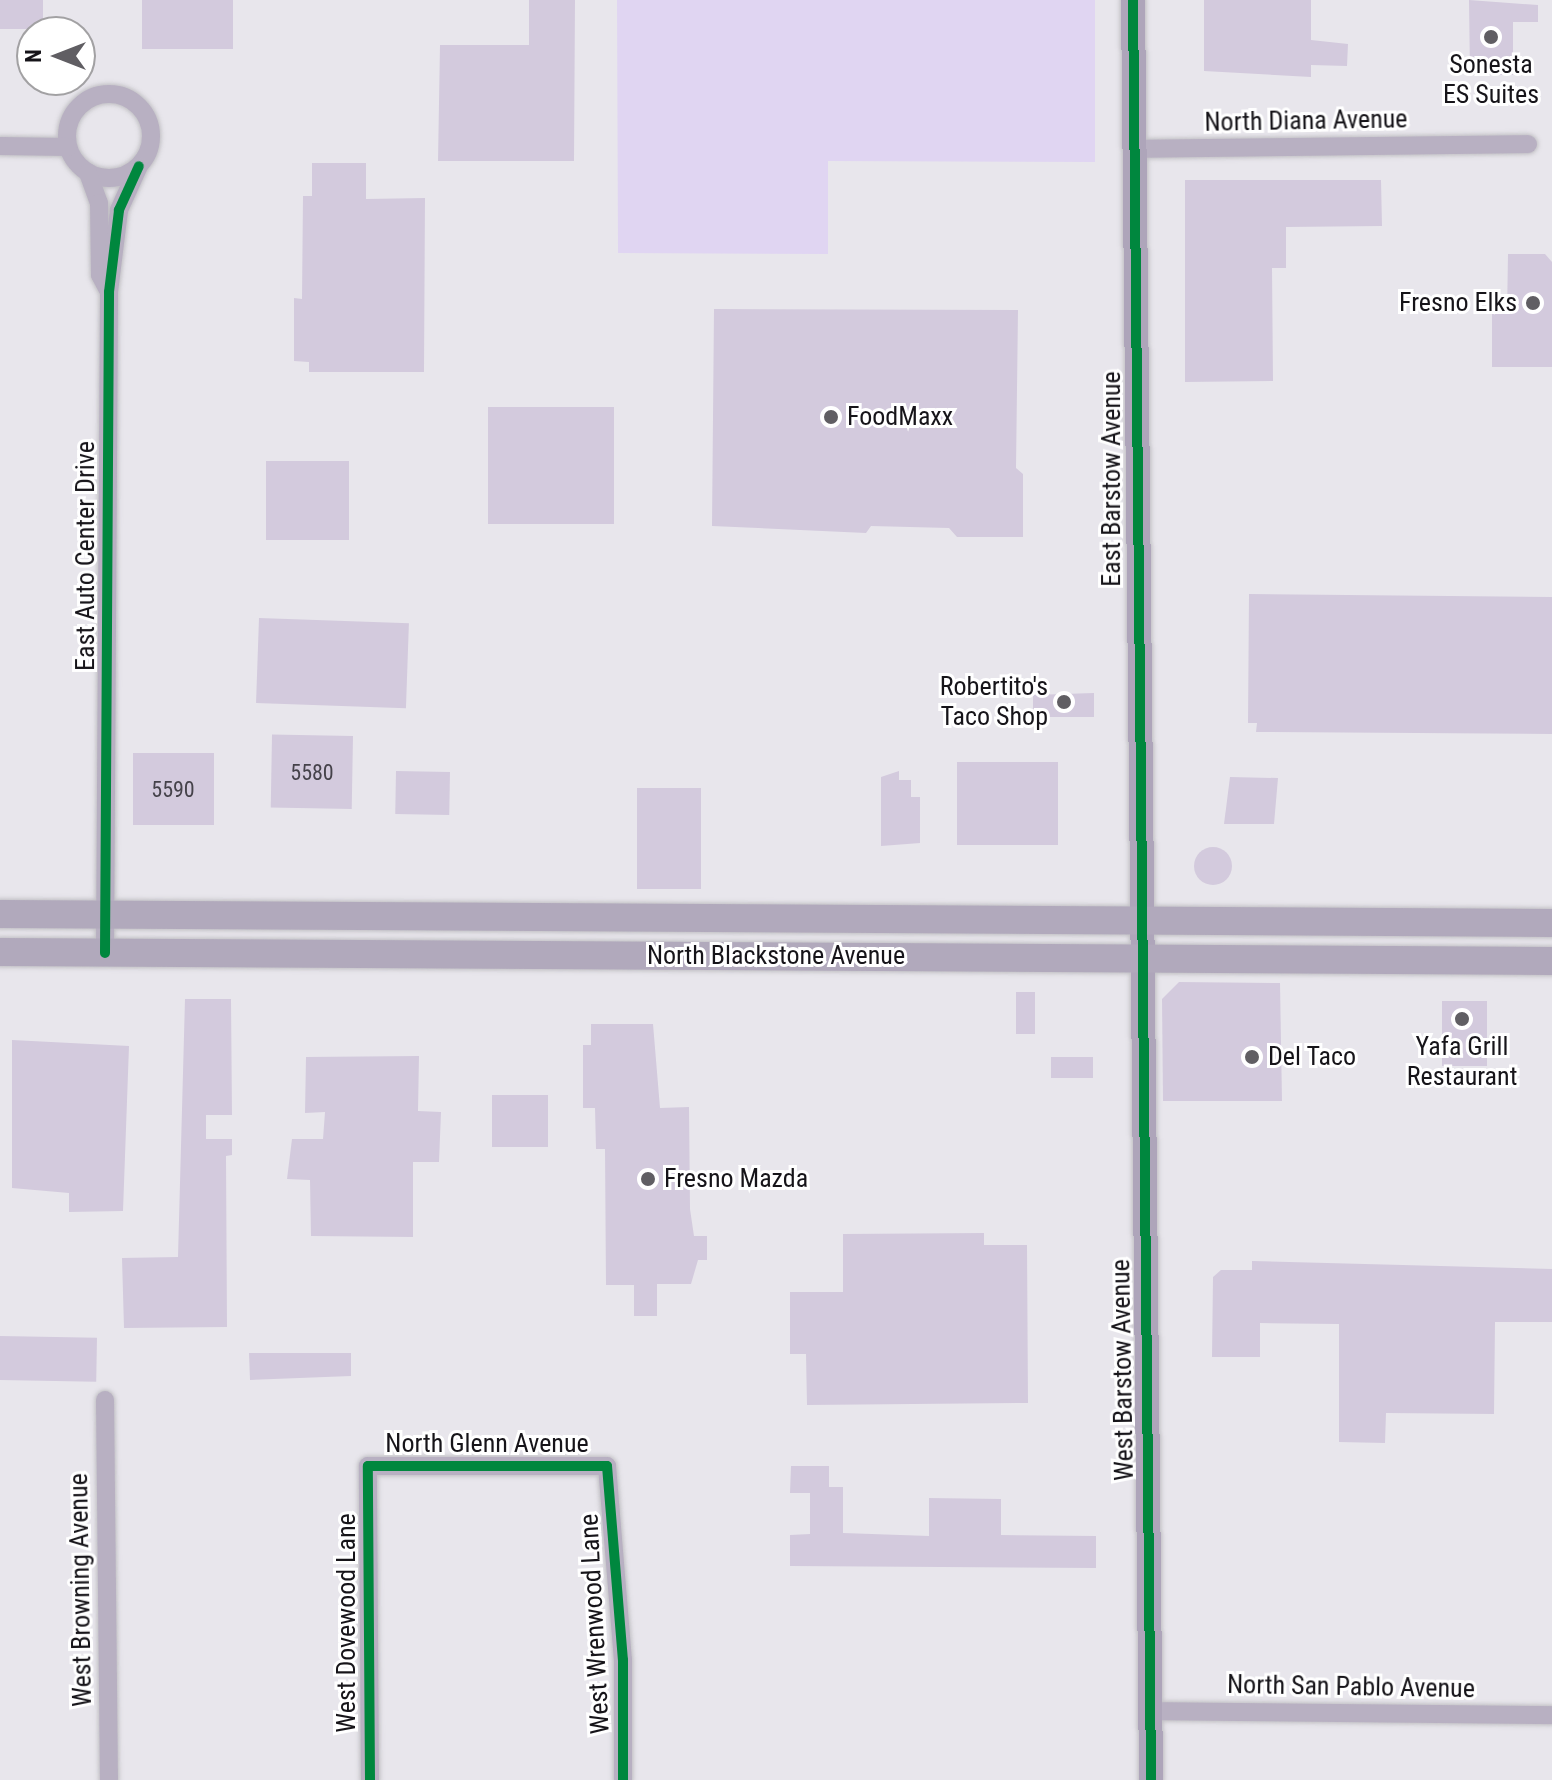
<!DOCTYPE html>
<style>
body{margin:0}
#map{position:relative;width:1552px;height:1780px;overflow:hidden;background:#e8e6ec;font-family:"Roboto Condensed",sans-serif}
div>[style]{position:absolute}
.green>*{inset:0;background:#e0d5f2}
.building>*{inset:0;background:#d3cadd;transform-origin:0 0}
.round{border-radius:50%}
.roads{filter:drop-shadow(0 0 2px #c2c1c5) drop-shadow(0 0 2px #c2c1c5)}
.street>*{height:18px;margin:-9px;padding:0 9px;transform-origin:9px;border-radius:9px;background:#b8b0c2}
.street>.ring{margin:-9px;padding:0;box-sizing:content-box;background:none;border:18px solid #b8b0c2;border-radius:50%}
.secondary>*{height:24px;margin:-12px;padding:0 12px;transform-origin:12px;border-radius:12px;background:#aea5ba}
.primary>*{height:28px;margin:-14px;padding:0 14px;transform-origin:14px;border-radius:14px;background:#b1a9bc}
.cycleway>*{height:10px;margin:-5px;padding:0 5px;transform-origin:5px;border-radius:5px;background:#00873e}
.dots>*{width:22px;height:22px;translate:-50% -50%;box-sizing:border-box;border:4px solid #fff;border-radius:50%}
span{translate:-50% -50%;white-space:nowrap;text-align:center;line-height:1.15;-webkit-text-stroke:6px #fff;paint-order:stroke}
.number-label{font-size:22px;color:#45424a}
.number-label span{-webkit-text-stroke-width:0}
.poi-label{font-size:26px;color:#161419}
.right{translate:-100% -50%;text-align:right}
.left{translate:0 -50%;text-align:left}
.street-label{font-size:26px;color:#161419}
.north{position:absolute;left:16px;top:16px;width:80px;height:80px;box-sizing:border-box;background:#fff;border:2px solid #a2a1a3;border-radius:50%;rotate:270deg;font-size:22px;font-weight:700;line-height:32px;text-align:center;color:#161419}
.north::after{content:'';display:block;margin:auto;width:28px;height:36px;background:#605e63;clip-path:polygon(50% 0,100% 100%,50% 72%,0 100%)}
</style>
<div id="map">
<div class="green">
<div style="clip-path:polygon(617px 0,1095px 0,1095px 162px,828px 161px,828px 254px,618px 253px)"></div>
</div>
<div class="building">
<div style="left:0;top:0;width:43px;height:29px"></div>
<div style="left:142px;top:0;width:91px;height:49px"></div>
<div style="clip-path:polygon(529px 0,575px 0,574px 161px,438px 161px,440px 45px,529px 45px)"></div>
<div style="clip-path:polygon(1204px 0,1311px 0,1311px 40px,1348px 44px,1347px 66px,1311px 65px,1311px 77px,1204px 71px)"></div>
<div style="clip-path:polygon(1469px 0,1538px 5px,1538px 22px,1513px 22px,1513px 75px,1470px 75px)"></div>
<div style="clip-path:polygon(312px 163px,366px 163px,366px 199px,425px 198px,424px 372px,309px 372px,309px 362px,294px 361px,294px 298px,302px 299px,303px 196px,312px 196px)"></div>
<div style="clip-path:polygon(1185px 180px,1381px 180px,1382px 226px,1286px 227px,1286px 268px,1272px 268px,1273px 381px,1185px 382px)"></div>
<div style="clip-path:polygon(1508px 254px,1545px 254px,1552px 262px,1552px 367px,1492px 367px,1492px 314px,1507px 314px)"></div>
<div style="clip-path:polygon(714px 309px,1018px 310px,1016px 468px,1023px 474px,1023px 537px,957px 537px,949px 528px,871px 526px,866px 533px,712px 526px)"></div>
<div style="left:614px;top:407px;width:117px;height:126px;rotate:90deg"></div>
<div style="left:266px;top:461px;width:83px;height:79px"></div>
<div style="clip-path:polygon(1249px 594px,1552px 597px,1552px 734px,1256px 732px,1257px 723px,1248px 723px)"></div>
<div style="left:259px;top:618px;width:150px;height:85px;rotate:2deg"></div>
<div style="clip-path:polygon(1094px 693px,1094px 717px,1044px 717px,1044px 709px,1033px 709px,1033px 695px)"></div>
<div style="left:353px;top:736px;width:73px;height:81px;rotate:91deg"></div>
<div style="left:214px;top:753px;width:72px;height:81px;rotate:90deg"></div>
<div style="left:957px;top:762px;width:101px;height:83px"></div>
<div style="left:396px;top:771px;width:54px;height:43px;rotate:1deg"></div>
<div style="clip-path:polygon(899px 771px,899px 780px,911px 780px,911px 797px,920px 797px,920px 843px,881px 846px,881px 777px)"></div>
<div style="clip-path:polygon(1230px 777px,1278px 778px,1274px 824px,1224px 824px)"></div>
<div style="left:637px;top:788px;width:64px;height:101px"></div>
<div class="round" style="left:1194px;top:847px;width:38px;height:38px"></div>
<div style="clip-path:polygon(1179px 982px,1280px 983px,1282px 1101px,1163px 1101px,1162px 999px)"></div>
<div style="left:1035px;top:992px;width:42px;height:19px;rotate:90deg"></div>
<div style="clip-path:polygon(185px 999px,231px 999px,232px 1115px,206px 1115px,206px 1139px,232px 1139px,232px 1155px,226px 1156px,227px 1327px,124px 1328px,122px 1258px,178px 1257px)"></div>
<div style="left:1442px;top:1001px;width:45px;height:65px"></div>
<div style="clip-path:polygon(591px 1024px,653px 1024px,660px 1108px,689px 1107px,690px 1209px,694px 1236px,707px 1236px,707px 1260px,698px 1260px,691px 1284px,657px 1284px,657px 1316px,634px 1316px,634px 1285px,606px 1285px,605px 1149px,596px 1149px,595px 1108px,583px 1108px,583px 1045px,591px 1045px)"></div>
<div style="clip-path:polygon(12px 1040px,129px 1046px,123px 1211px,69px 1212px,69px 1193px,12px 1188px)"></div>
<div style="clip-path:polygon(419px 1056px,418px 1111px,441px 1112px,439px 1162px,413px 1162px,413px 1237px,311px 1236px,310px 1180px,287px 1179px,292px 1139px,323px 1139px,325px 1112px,305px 1113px,306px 1057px)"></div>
<div style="left:1051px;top:1057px;width:42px;height:21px"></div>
<div style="left:548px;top:1095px;width:52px;height:56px;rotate:90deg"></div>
<div style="clip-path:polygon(984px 1233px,984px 1245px,1027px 1245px,1028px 1403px,807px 1405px,806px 1354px,790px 1354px,790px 1292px,843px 1292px,843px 1234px)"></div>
<div style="clip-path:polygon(1252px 1261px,1552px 1269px,1552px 1322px,1495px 1322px,1494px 1414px,1386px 1413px,1385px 1443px,1339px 1442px,1339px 1324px,1260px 1323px,1260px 1357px,1212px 1357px,1213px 1277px,1221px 1270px,1252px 1270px)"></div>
<div style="left:0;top:1336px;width:97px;height:44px;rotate:1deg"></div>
<div style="clip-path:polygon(249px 1353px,351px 1353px,351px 1376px,250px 1380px)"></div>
<div style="clip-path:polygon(791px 1466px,829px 1466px,829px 1487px,843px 1487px,843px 1533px,929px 1536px,929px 1498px,1001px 1499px,1001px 1535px,1096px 1536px,1096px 1568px,790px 1566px,790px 1535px,810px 1534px,810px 1493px,790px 1493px)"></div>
</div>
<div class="roads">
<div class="street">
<div class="ring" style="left:67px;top:94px;width:66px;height:66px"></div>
<div style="left:0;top:146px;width:68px;rotate:0.8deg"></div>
<div style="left:1133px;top:149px;width:395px;rotate:-0.7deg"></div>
<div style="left:88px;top:173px;width:32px;rotate:70deg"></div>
<div style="left:99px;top:203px;width:72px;rotate:89.2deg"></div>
<div style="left:100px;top:275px;width:19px;rotate:62deg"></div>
<div style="left:105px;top:953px;width:661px;rotate:-89.65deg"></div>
<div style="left:109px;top:292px;width:83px;rotate:-83deg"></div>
<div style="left:119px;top:210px;width:48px;rotate:-65.6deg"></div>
<div style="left:105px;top:1400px;width:380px;rotate:89.4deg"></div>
<div style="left:1149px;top:1711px;width:403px;rotate:0.6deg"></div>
<div style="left:370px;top:1780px;width:314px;rotate:-90.4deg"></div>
<div style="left:368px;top:1466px;width:239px"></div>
<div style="left:607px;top:1466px;width:195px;rotate:85.3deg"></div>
<div style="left:623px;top:1660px;width:120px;rotate:90deg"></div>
</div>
<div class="secondary">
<div style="left:1133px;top:0;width:1780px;rotate:89.42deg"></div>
</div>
<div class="primary">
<div style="left:0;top:914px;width:1552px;rotate:0.33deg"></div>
<div style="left:0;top:952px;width:1552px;rotate:0.33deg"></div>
</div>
</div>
<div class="cycleway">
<div style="left:1133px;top:0;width:1780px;rotate:89.42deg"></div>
<div style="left:105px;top:953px;width:661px;rotate:-89.65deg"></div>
<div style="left:109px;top:292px;width:83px;rotate:-83deg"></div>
<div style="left:119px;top:210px;width:48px;rotate:-65.6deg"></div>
<div style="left:370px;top:1780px;width:314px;rotate:-90.4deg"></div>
<div style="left:368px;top:1466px;width:239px"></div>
<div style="left:607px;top:1466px;width:195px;rotate:85.3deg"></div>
<div style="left:623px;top:1660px;width:120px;rotate:90deg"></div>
</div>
<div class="dots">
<div style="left:1491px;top:37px;background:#605e63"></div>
<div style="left:1533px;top:303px;background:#605e63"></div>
<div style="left:831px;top:417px;background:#605e63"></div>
<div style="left:1064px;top:702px;background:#605e63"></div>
<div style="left:1462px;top:1019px;background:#605e63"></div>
<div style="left:1252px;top:1057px;background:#605e63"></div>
<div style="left:648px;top:1179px;background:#605e63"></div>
</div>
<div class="number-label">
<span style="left:312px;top:773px">5580</span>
<span style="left:173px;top:790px">5590</span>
</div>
<div class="poi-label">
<span style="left:1491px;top:80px">Sonesta<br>ES Suites</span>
<span class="right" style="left:1517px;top:303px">Fresno Elks</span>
<span class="left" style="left:847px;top:417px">FoodMaxx</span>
<span class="right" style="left:1048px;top:702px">Robertito's<br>Taco Shop</span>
<span style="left:1462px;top:1062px">Yafa Grill<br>Restaurant</span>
<span class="left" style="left:1268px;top:1057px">Del Taco</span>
<span class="left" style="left:664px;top:1179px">Fresno Mazda</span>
</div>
<div class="street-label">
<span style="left:1306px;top:121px;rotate:-1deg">North Diana Avenue</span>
<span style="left:1112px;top:479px;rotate:-90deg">East Barstow Avenue</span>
<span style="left:86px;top:556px;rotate:-90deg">East Auto Center Drive</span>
<span style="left:776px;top:956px">North Blackstone Avenue</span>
<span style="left:1123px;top:1370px;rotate:-91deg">West Barstow Avenue</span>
<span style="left:487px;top:1444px">North Glenn Avenue</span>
<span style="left:81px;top:1590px;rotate:-91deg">West Browning Avenue</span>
<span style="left:347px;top:1623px;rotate:-90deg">West Dovewood Lane</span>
<span style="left:595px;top:1624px;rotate:-93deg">West Wrenwood Lane</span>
<span style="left:1351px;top:1687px;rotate:1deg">North San Pablo Avenue</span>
</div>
<div class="north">N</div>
</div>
